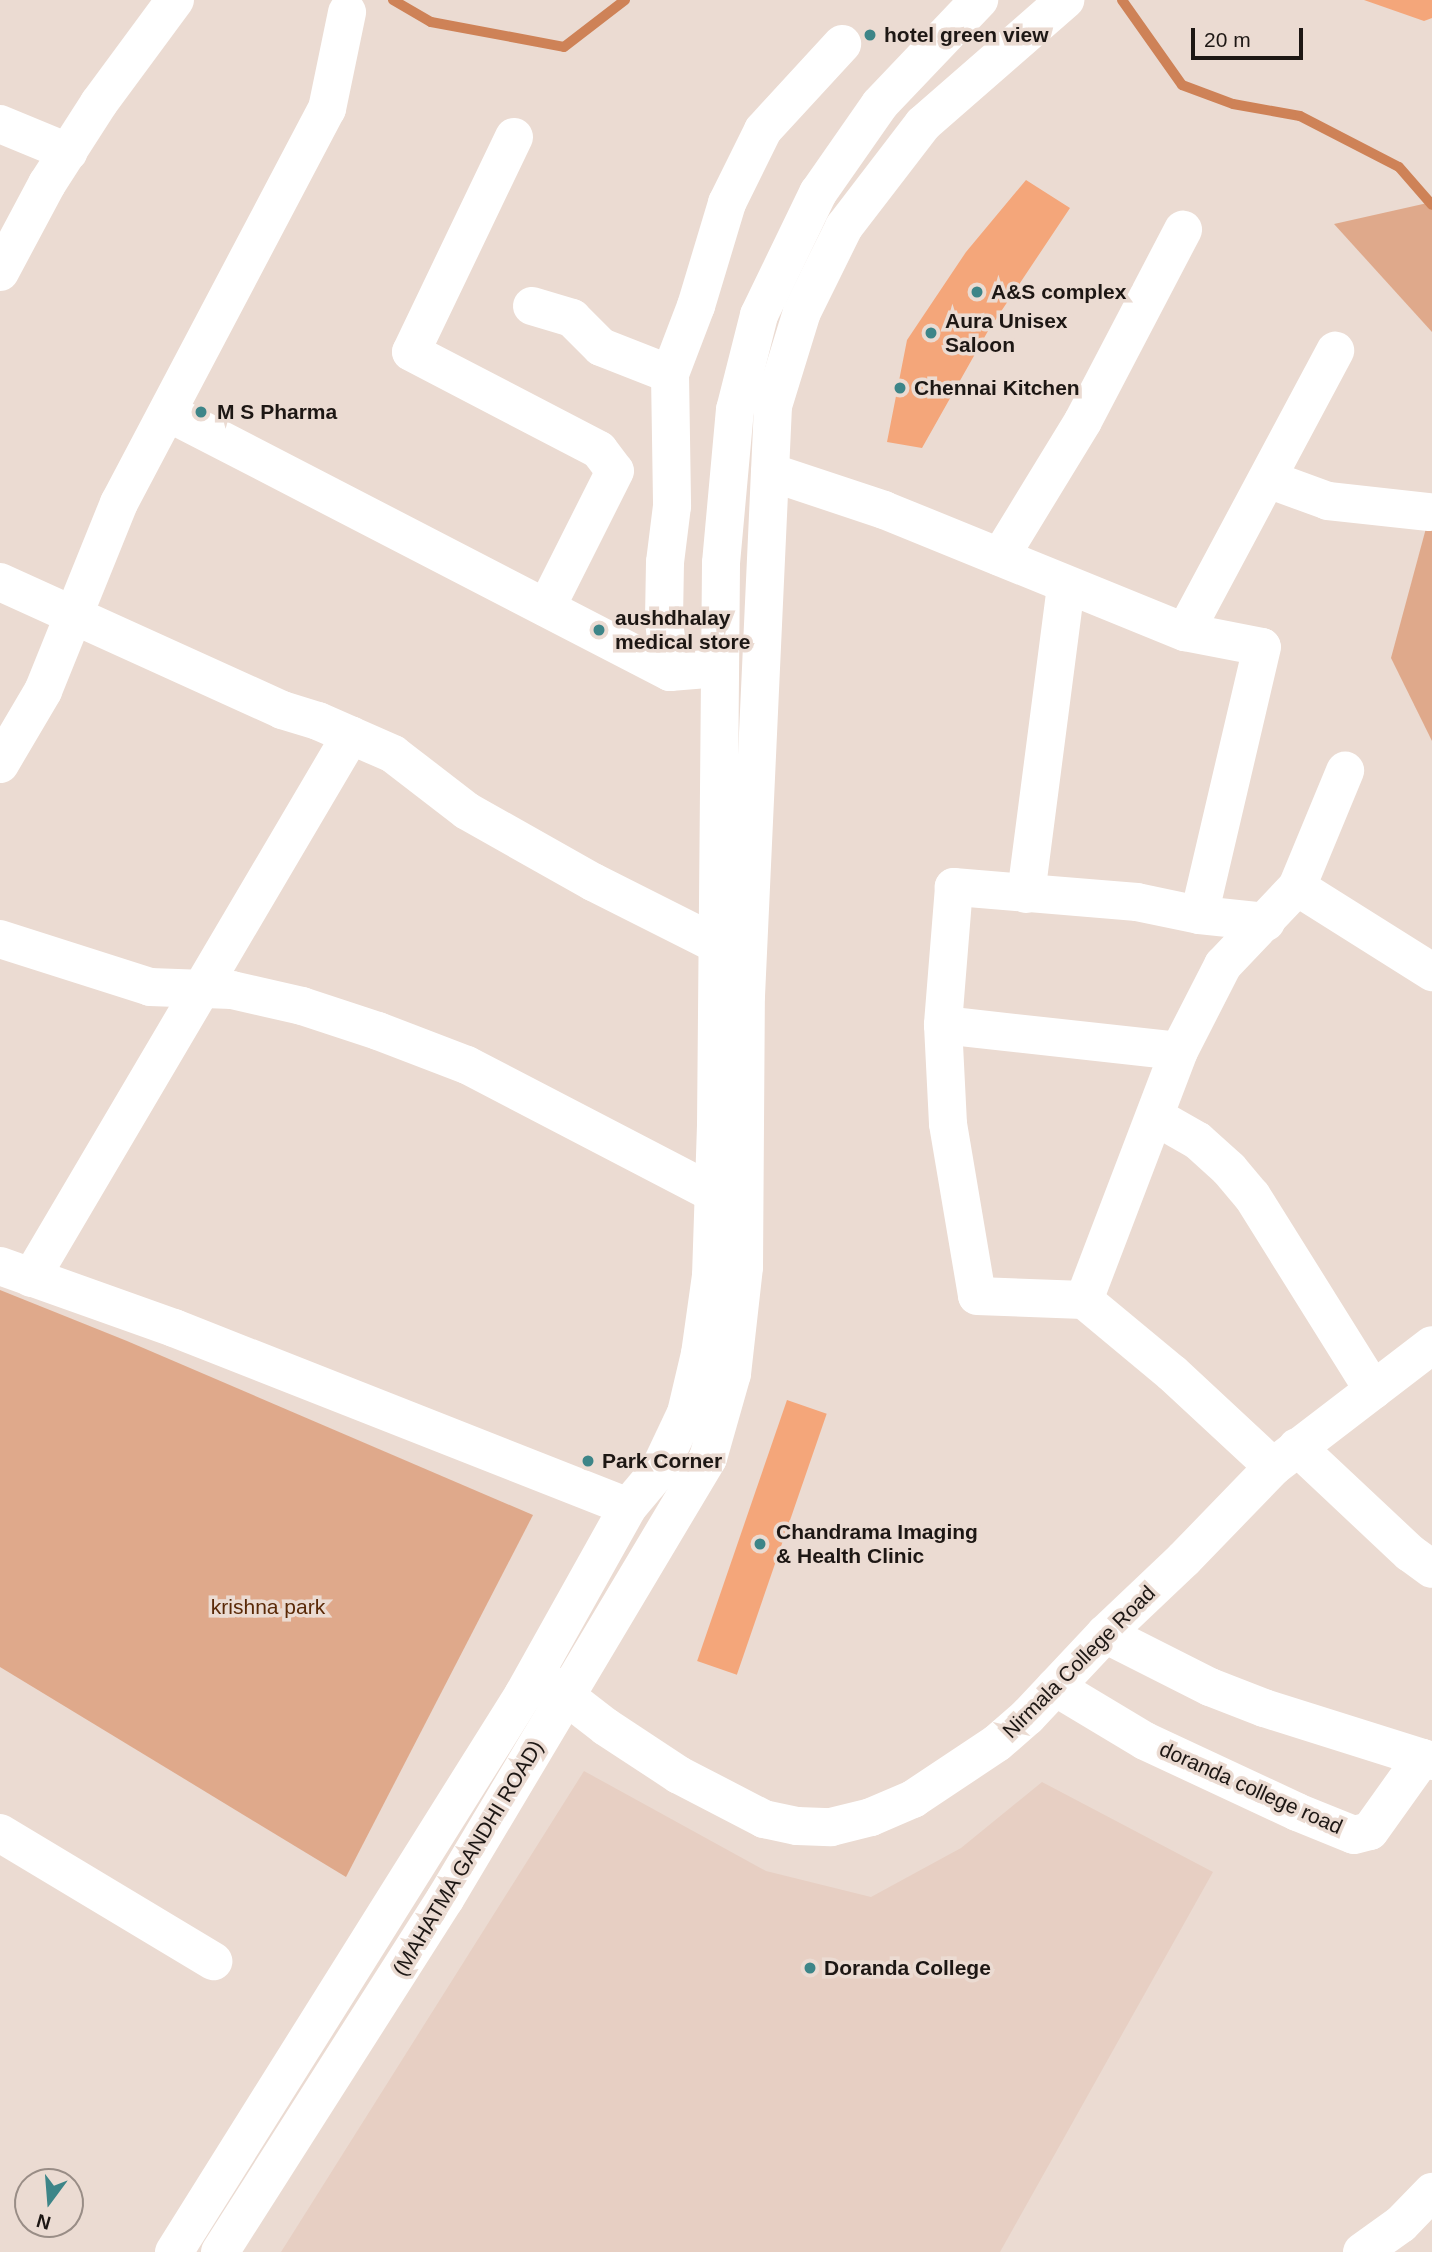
<!DOCTYPE html>
<style>
body{margin:0}
#map{position:relative;width:1432px;height:2252px;overflow:hidden;background:#ebdbd2;font-family:Helvetica,sans-serif}
div>[style]{position:absolute}
.built>*{inset:0;background:#e7cfc3}
.green>*{inset:0;background:#dfa98b}
.stream>*{height:10px;margin:-5px;padding:0 5px;transform-origin:5px;border-radius:5px;background:#ce8257}
.building>*{inset:0;background:#f4a67a;transform-origin:0 0}
.street>*{height:38px;margin:-19px;padding:0 19px;transform-origin:19px;border-radius:19px;background:#fff}
.secondary>*{height:38px;margin:-19px;padding:0 19px;transform-origin:19px;border-radius:19px;background:#fff}
.dots>*{width:19px;height:19px;translate:-50% -50%;box-sizing:border-box;border:4px solid #ebdbd2;border-radius:50%}
span{translate:-50% -50%;white-space:nowrap;text-align:center;line-height:1.15;-webkit-text-stroke:7px #ebdbd2;paint-order:stroke}
.poi-label{font-size:21px;color:#1d1714;font-weight:700}
.left{translate:0 -50%;text-align:left}
.park-label{font-size:21px;color:#5a2907}
.street-label{font-size:21px;color:#1d1714}
.north{position:absolute;left:14px;top:2168px;width:70px;height:70px;box-sizing:border-box;background:#ebdbd2;border:2px solid #998d86;border-radius:50%;rotate:196deg;font-size:19px;font-weight:700;line-height:28px;text-align:center;color:#1d1714}
.north::after{content:'';display:block;margin:auto;width:24px;height:32px;background:#3d8588;clip-path:polygon(50% 0,100% 100%,50% 72%,0 100%)}
.scale{position:absolute;left:1191px;top:28px;width:112px;height:32px;box-sizing:border-box;border:4px solid #1d1714;border-top:0;padding-left:9px;font-size:21px;line-height:24px;white-space:nowrap;color:#1d1714;-webkit-text-stroke:5px #ebdbd2;paint-order:stroke}
</style>
<div id="map">
<div class="built">
<div style="clip-path:polygon(584px 1771px,766px 1871px,871px 1897px,961px 1848px,1042px 1782px,1213px 1872px,1000px 2252px,281px 2252px)"></div>
</div>
<div class="green">
<div style="clip-path:polygon(1432px 202px,1432px 332px,1334px 224px)"></div>
<div style="clip-path:polygon(1432px 506px,1432px 741px,1391px 658px)"></div>
<div style="clip-path:polygon(0 1290px,127px 1341px,533px 1515px,346px 1877px,0 1667px)"></div>
</div>
<div class="stream">
<div style="left:393px;top:0;width:44px;rotate:30.1deg"></div>
<div style="left:431px;top:22px;width:135px;rotate:10.6deg"></div>
<div style="left:564px;top:47px;width:77px;rotate:-37.6deg"></div>
<div style="left:1122px;top:0;width:104px;rotate:54.8deg"></div>
<div style="left:1182px;top:85px;width:54px;rotate:20.4deg"></div>
<div style="left:1233px;top:104px;width:68px;rotate:10.2deg"></div>
<div style="left:1300px;top:116px;width:111px;rotate:27.3deg"></div>
<div style="left:1399px;top:167px;width:50px;rotate:49deg"></div>
</div>
<div class="building">
<div style="clip-path:polygon(1364px 0,1432px 0,1432px 18px,1424px 21px)"></div>
<div style="clip-path:polygon(1026px 180px,1070px 208px,988px 331px,922px 448px,887px 442px,907px 340px,966px 252px)"></div>
<div style="left:787px;top:1400px;width:42px;height:276px;rotate:19deg"></div>
</div>
<div class="street">
<div style="left:0;top:124px;width:74px;rotate:22.4deg"></div>
<div style="left:514px;top:137px;width:238px;rotate:115.6deg"></div>
<div style="left:411px;top:352px;width:212px;rotate:27.5deg"></div>
<div style="left:599px;top:450px;width:26px;rotate:53deg"></div>
<div style="left:615px;top:471px;width:153px;rotate:116.7deg"></div>
<div style="left:0;top:272px;width:100px;rotate:-61.9deg"></div>
<div style="left:47px;top:184px;width:96px;rotate:-57.3deg"></div>
<div style="left:99px;top:103px;width:128px;rotate:-53.6deg"></div>
<div style="left:532px;top:306px;width:42px;rotate:16.7deg"></div>
<div style="left:572px;top:318px;width:41px;rotate:45deg"></div>
<div style="left:601px;top:347px;width:74px;rotate:21.4deg"></div>
<div style="left:670px;top:374px;width:73px;rotate:-69.1deg"></div>
<div style="left:696px;top:306px;width:108px;rotate:-73.2deg"></div>
<div style="left:727px;top:203px;width:81px;rotate:-63.7deg"></div>
<div style="left:763px;top:130px;width:117px;rotate:-47.4deg"></div>
<div style="left:670px;top:374px;width:132px;rotate:89.1deg"></div>
<div style="left:672px;top:506px;width:56px;rotate:97.1deg"></div>
<div style="left:665px;top:562px;width:59px;rotate:91deg"></div>
<div style="left:664px;top:621px;width:51px;rotate:83.3deg"></div>
<div style="left:169px;top:413px;width:564px;rotate:27.34deg"></div>
<div style="left:670px;top:672px;width:49px;rotate:-4.7deg"></div>
<div style="left:770px;top:472px;width:120px;rotate:18.4deg"></div>
<div style="left:884px;top:510px;width:325px;rotate:22.1deg"></div>
<div style="left:1185px;top:632px;width:78px;rotate:11deg"></div>
<div style="left:1262px;top:647px;width:275px;rotate:103.2deg"></div>
<div style="left:1268px;top:479px;width:64px;rotate:20.1deg"></div>
<div style="left:1328px;top:501px;width:102px;rotate:6.2deg"></div>
<div style="left:1000px;top:557px;width:159px;rotate:-58.6deg"></div>
<div style="left:1083px;top:421px;width:216px;rotate:-62.4deg"></div>
<div style="left:0;top:582px;width:310px;rotate:24.4deg"></div>
<div style="left:282px;top:710px;width:38px;rotate:17deg"></div>
<div style="left:318px;top:721px;width:82px;rotate:23.7deg"></div>
<div style="left:393px;top:754px;width:93px;rotate:37.6deg"></div>
<div style="left:467px;top:811px;width:145px;rotate:29.4deg"></div>
<div style="left:593px;top:882px;width:140px;rotate:26.7deg"></div>
<div style="left:1185px;top:632px;width:319px;rotate:-61.9deg"></div>
<div style="left:0;top:764px;width:85px;rotate:-59.5deg"></div>
<div style="left:43px;top:691px;width:203px;rotate:-68deg"></div>
<div style="left:119px;top:503px;width:446px;rotate:-62.2deg"></div>
<div style="left:327px;top:109px;width:99px;rotate:-78.3deg"></div>
<div style="left:1297px;top:887px;width:160px;rotate:32.2deg"></div>
<div style="left:1026px;top:894px;width:312px;rotate:-82.6deg"></div>
<div style="left:1266px;top:922px;width:67px;rotate:-174deg"></div>
<div style="left:1199px;top:915px;width:63px;rotate:-168.2deg"></div>
<div style="left:1137px;top:902px;width:184px;rotate:-175.3deg"></div>
<div style="left:954px;top:887px;width:138px;rotate:94.6deg"></div>
<div style="left:943px;top:1025px;width:99px;rotate:87.1deg"></div>
<div style="left:948px;top:1124px;width:174px;rotate:80.4deg"></div>
<div style="left:977px;top:1296px;width:107px;rotate:2.1deg"></div>
<div style="left:1084px;top:1300px;width:114px;rotate:39.7deg"></div>
<div style="left:1172px;top:1373px;width:138px;rotate:42.9deg"></div>
<div style="left:0;top:939px;width:157px;rotate:17.7deg"></div>
<div style="left:150px;top:987px;width:82px;rotate:2.1deg"></div>
<div style="left:232px;top:990px;width:72px;rotate:12.9deg"></div>
<div style="left:302px;top:1006px;width:80px;rotate:18.2deg"></div>
<div style="left:378px;top:1031px;width:95px;rotate:20.9deg"></div>
<div style="left:467px;top:1065px;width:277px;rotate:27.5deg"></div>
<div style="left:943px;top:1025px;width:237px;rotate:6.3deg"></div>
<div style="left:1156px;top:1117px;width:48px;rotate:29.7deg"></div>
<div style="left:1198px;top:1141px;width:42px;rotate:42.1deg"></div>
<div style="left:1229px;top:1169px;width:35px;rotate:50deg"></div>
<div style="left:1252px;top:1196px;width:229px;rotate:58deg"></div>
<div style="left:0;top:1266px;width:185px;rotate:19.6deg"></div>
<div style="left:174px;top:1328px;width:488px;rotate:21.5deg"></div>
<div style="left:31px;top:1278px;width:630px;rotate:-59.49deg"></div>
<div style="left:1084px;top:1300px;width:267px;rotate:-69.1deg"></div>
<div style="left:1179px;top:1051px;width:97px;rotate:-62.9deg"></div>
<div style="left:1223px;top:965px;width:108px;rotate:-46.5deg"></div>
<div style="left:1297px;top:887px;width:126px;rotate:-67.5deg"></div>
<div style="left:1297px;top:1447px;width:155px;rotate:43.2deg"></div>
<div style="left:1410px;top:1553px;width:27px;rotate:36deg"></div>
<div style="left:1105px;top:1634px;width:118px;rotate:26.8deg"></div>
<div style="left:1210px;top:1687px;width:58px;rotate:21.3deg"></div>
<div style="left:1264px;top:1708px;width:176px;rotate:17.5deg"></div>
<div style="left:540px;top:1676px;width:83px;rotate:37.7deg"></div>
<div style="left:606px;top:1727px;width:87px;rotate:33.3deg"></div>
<div style="left:679px;top:1775px;width:96px;rotate:27.4deg"></div>
<div style="left:764px;top:1819px;width:34px;rotate:12deg"></div>
<div style="left:797px;top:1826px;width:34px;rotate:2deg"></div>
<div style="left:831px;top:1827px;width:41px;rotate:-14deg"></div>
<div style="left:871px;top:1817px;width:46px;rotate:-23.2deg"></div>
<div style="left:913px;top:1799px;width:101px;rotate:-33.7deg"></div>
<div style="left:997px;top:1743px;width:40px;rotate:-41deg"></div>
<div style="left:1027px;top:1717px;width:114px;rotate:-46.8deg"></div>
<div style="left:1105px;top:1634px;width:109px;rotate:-43.5deg"></div>
<div style="left:1184px;top:1559px;width:128px;rotate:-45.9deg"></div>
<div style="left:1273px;top:1467px;width:200px;rotate:-37.5deg"></div>
<div style="left:1055px;top:1687px;width:105px;rotate:31deg"></div>
<div style="left:1145px;top:1741px;width:168px;rotate:25deg"></div>
<div style="left:1297px;top:1812px;width:61px;rotate:22deg"></div>
<div style="left:1354px;top:1835px;width:16px;rotate:-14deg"></div>
<div style="left:1370px;top:1831px;width:90px;rotate:-54.5deg"></div>
<div style="left:0;top:1833px;width:249px;rotate:31deg"></div>
<div style="left:1362px;top:2252px;width:48px;rotate:-35.7deg"></div>
<div style="left:1401px;top:2224px;width:45px;rotate:-45.9deg"></div>
</div>
<div class="secondary">
<div style="left:174px;top:2252px;width:657px;rotate:-57.93deg"></div>
<div style="left:523px;top:1695px;width:215px;rotate:-60.8deg"></div>
<div style="left:628px;top:1507px;width:48px;rotate:-50deg"></div>
<div style="left:659px;top:1470px;width:63px;rotate:-64.7deg"></div>
<div style="left:686px;top:1413px;width:61px;rotate:-76.7deg"></div>
<div style="left:700px;top:1354px;width:79px;rotate:-82deg"></div>
<div style="left:711px;top:1276px;width:150px;rotate:-88.1deg"></div>
<div style="left:716px;top:1126px;width:563px;rotate:-89.49deg"></div>
<div style="left:721px;top:563px;width:154px;rotate:-84.8deg"></div>
<div style="left:735px;top:410px;width:98px;rotate:-75.8deg"></div>
<div style="left:759px;top:315px;width:136px;rotate:-64.2deg"></div>
<div style="left:818px;top:193px;width:108px;rotate:-55.1deg"></div>
<div style="left:880px;top:104px;width:144px;rotate:-46.4deg"></div>
<div style="left:220px;top:2252px;width:419px;rotate:-57.5deg"></div>
<div style="left:445px;top:1899px;width:513px;rotate:-59.19deg"></div>
<div style="left:708px;top:1458px;width:87px;rotate:-74.1deg"></div>
<div style="left:732px;top:1374px;width:108px;rotate:-83.6deg"></div>
<div style="left:744px;top:1267px;width:271px;rotate:-89.6deg"></div>
<div style="left:746px;top:996px;width:591px;rotate:-87.38deg"></div>
<div style="left:773px;top:406px;width:98px;rotate:-72.9deg"></div>
<div style="left:802px;top:312px;width:95px;rotate:-63.7deg"></div>
<div style="left:844px;top:227px;width:130px;rotate:-52.5deg"></div>
<div style="left:923px;top:124px;width:189px;rotate:-41.1deg"></div>
</div>
<div class="dots">
<div style="left:870px;top:35px;background:#3d8588"></div>
<div style="left:977px;top:292px;background:#3d8588"></div>
<div style="left:931px;top:333px;background:#3d8588"></div>
<div style="left:900px;top:388px;background:#3d8588"></div>
<div style="left:201px;top:412px;background:#3d8588"></div>
<div style="left:599px;top:630px;background:#3d8588"></div>
<div style="left:588px;top:1461px;background:#3d8588"></div>
<div style="left:760px;top:1544px;background:#3d8588"></div>
<div style="left:810px;top:1968px;background:#3d8588"></div>
</div>
<div class="poi-label">
<span class="left" style="left:884px;top:35px">hotel green view</span>
<span class="left" style="left:991px;top:292px">A&amp;S complex</span>
<span class="left" style="left:945px;top:333px">Aura Unisex<br>Saloon</span>
<span class="left" style="left:914px;top:388px">Chennai Kitchen</span>
<span class="left" style="left:217px;top:412px">M S Pharma</span>
<span class="left" style="left:615px;top:630px">aushdhalay<br>medical store</span>
<span class="left" style="left:602px;top:1461px">Park Corner</span>
<span class="left" style="left:776px;top:1544px">Chandrama Imaging<br>&amp; Health Clinic</span>
<span class="left" style="left:824px;top:1968px">Doranda College</span>
</div>
<div class="park-label">
<span style="left:268px;top:1607px">krishna park</span>
</div>
<div class="street-label">
<span style="left:1079px;top:1662px;rotate:-45deg">Nirmala College Road</span>
<span style="left:1251px;top:1788px;rotate:24deg">doranda college road</span>
<span style="left:468px;top:1858px;rotate:-59deg">(MAHATMA GANDHI ROAD)</span>
</div>
<div class="north">N</div>
<div class="scale">20 m</div>
</div>
